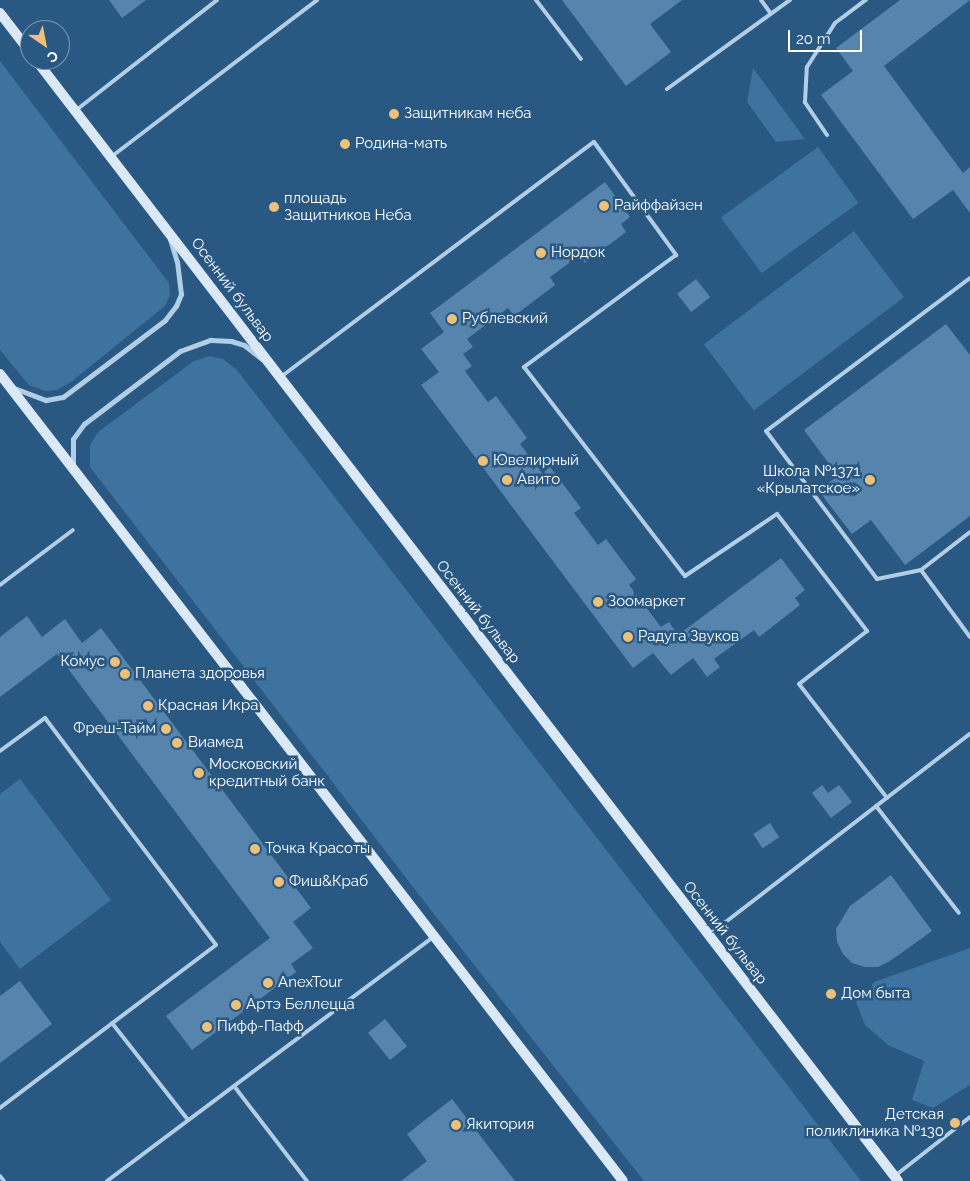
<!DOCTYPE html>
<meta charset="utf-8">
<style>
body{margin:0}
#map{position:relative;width:970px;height:1181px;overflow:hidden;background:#295882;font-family:Raleway,sans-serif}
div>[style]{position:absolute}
.green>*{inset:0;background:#3e729f;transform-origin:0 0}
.building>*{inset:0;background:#5684ac;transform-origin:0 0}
.lane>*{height:4px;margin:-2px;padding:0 2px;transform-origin:2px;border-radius:2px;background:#b2cee6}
.street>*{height:5px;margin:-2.5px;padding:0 2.5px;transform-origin:2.5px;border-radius:2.5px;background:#b2cee6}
.secondary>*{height:10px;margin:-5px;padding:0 5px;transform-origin:5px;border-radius:5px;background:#dbe9f6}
.dots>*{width:14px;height:14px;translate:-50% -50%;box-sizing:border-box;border:2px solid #295882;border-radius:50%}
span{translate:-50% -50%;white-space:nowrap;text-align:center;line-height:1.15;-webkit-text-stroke:5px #295882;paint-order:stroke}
.poi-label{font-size:15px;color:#fff}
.left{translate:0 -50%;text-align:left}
.right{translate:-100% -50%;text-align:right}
.street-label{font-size:15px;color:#fff}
.north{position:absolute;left:20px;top:20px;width:50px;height:50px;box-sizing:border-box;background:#295882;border:1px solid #7f9bb4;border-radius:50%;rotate:147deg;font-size:14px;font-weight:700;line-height:20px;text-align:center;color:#fff}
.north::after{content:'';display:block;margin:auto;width:18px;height:22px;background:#edc17a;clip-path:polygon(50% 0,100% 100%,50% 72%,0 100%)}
.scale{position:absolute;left:788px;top:30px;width:74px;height:22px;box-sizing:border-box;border:2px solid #fff;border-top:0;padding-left:6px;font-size:15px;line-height:18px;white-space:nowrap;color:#fff;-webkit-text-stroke:4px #295882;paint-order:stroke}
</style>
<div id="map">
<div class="green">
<div style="clip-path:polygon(0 61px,169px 283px,170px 295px,165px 306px,71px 382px,57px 390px,45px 391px,29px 385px,0 350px)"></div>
<div style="clip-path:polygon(753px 68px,805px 139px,776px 142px,747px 102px)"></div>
<div style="left:818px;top:147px;width:69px;height:120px;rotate:54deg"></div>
<div style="left:854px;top:231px;width:83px;height:188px;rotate:53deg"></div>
<div style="clip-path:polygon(210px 356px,223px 359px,237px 370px,861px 1181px,644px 1181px,423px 900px,90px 467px,90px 445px,98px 432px,194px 361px)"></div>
<div style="clip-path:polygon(20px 779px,111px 900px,20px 969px,0 942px,0 794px)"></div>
<div style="clip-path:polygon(970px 948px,970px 1085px,933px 1108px,912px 1100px,924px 1061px,888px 1045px,865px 1025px,856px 1002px,874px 982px)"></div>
</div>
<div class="building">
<div style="clip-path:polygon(109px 0,146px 0,122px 18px)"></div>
<div style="clip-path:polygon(562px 0,682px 0,650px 24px,671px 52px,626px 86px)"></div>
<div style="clip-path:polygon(900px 0,970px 0,884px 66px,963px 173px,970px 167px,970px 213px,953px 190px,913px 219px,821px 95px,853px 71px,836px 48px)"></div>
<div style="clip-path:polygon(605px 182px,630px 217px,621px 224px,626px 232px,585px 263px,580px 255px,550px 277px,555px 285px,514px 316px,508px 308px,467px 339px,473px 347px,463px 354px,472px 366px,465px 371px,488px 402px,496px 396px,527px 438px,520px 444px,542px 473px,550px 467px,581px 508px,574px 513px,598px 545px,606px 539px,636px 579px,629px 585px,661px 627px,669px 622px,678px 635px,781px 558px,805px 590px,795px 598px,800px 605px,759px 637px,754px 630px,714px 659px,720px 667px,707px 677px,693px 658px,671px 675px,653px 653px,633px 668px,421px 385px,439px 372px,421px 349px,444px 332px,430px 313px)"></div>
<div style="left:696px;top:279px;width:23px;height:24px;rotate:52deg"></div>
<div style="clip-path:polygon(946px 324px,970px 355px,970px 516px,905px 565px,871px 520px,852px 534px,818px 490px,838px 476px,804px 430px)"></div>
<div style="clip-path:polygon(27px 616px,42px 637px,65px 619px,82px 643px,101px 628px,311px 908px,293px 922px,313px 948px,291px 964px,296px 972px,192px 1050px,166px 1016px,270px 938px,57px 654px,0 697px,0 637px)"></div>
<div style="clip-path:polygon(822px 785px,828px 793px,839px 785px,852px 802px,831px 818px,812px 793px)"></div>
<div style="left:770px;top:823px;width:17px;height:20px;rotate:57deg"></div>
<div style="clip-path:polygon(891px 875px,932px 931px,890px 961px,878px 967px,865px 967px,852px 963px,843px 954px,837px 942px,836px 929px,850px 906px)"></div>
<div style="clip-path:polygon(20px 981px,52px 1024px,0 1063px,0 996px)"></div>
<div style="left:385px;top:1019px;width:35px;height:22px;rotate:51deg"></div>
<div style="clip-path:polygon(452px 1099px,515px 1181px,401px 1181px,427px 1161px,407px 1134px)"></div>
</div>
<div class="lane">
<div style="left:536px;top:0;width:74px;rotate:52.7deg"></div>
<div style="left:761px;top:0;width:17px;rotate:54deg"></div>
<div style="left:667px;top:89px;width:152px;rotate:-35.9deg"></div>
<div style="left:75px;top:111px;width:180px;rotate:-38deg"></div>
<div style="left:827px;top:135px;width:40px;rotate:-124deg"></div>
<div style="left:805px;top:102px;width:35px;rotate:-87deg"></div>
<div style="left:807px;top:67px;width:52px;rotate:-57.5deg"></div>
<div style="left:835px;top:23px;width:39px;rotate:-37deg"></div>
<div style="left:111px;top:157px;width:259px;rotate:-37.3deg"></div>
<div style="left:970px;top:278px;width:255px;rotate:143.1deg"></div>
<div style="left:766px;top:431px;width:185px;rotate:53.1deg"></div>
<div style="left:877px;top:579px;width:45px;rotate:-11.6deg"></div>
<div style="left:921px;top:570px;width:83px;rotate:53.8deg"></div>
<div style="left:282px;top:376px;width:390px;rotate:-36.9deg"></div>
<div style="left:594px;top:142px;width:140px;rotate:54deg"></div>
<div style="left:676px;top:255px;width:189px;rotate:143.6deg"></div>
<div style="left:524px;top:367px;width:264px;rotate:52.4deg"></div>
<div style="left:685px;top:576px;width:111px;rotate:-34deg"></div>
<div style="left:777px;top:514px;width:148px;rotate:52.4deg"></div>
<div style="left:867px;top:631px;width:86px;rotate:142.1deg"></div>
<div style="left:799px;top:684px;width:144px;rotate:52.3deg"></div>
<div style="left:921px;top:570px;width:62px;rotate:-37.8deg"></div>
<div style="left:0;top:585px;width:91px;rotate:-37deg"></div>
<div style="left:0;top:751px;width:56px;rotate:-36.3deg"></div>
<div style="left:45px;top:718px;width:284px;rotate:53deg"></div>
<div style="left:216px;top:945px;width:271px;rotate:143deg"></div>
<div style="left:876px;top:806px;width:135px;rotate:52.2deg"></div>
<div style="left:710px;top:934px;width:328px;rotate:-37.6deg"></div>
<div style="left:112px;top:1023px;width:123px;rotate:51.9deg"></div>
<div style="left:234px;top:1086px;width:120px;rotate:52.5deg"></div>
<div style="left:896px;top:1175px;width:94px;rotate:-38.1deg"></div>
<div style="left:0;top:1176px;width:6px;rotate:51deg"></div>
<div style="left:107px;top:1181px;width:406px;rotate:-36.8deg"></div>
</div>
<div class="street">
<div style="left:14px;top:388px;width:34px;rotate:21deg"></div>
<div style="left:46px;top:400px;width:17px;rotate:-10deg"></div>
<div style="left:63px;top:397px;width:128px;rotate:-37deg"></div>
<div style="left:165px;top:320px;width:18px;rotate:-52deg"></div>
<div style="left:176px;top:306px;width:13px;rotate:-67deg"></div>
<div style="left:181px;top:294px;width:32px;rotate:-97deg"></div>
<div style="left:177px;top:262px;width:24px;rotate:-107deg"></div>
<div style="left:73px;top:464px;width:25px;rotate:-90deg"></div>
<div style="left:73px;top:439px;width:19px;rotate:-54deg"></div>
<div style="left:84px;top:424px;width:121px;rotate:-37.2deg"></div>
<div style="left:180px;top:351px;width:33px;rotate:-20deg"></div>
<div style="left:211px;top:340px;width:20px;rotate:3deg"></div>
<div style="left:231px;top:341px;width:14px;rotate:17deg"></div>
<div style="left:244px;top:345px;width:23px;rotate:38deg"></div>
</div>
<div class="secondary">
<div style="left:0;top:13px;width:49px;rotate:52.4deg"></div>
<div style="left:36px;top:60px;width:1414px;rotate:52.44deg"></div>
<div style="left:0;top:374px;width:1019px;rotate:52.33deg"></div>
</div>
<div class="dots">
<div style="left:394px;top:114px;background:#edc17a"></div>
<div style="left:345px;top:144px;background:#edc17a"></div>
<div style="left:604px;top:206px;background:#edc17a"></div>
<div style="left:274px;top:207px;background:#edc17a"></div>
<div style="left:541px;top:253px;background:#edc17a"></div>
<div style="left:452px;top:319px;background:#edc17a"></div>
<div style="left:483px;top:461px;background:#edc17a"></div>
<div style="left:507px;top:480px;background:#edc17a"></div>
<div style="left:870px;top:480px;background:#edc17a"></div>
<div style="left:598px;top:602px;background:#edc17a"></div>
<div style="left:628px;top:637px;background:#edc17a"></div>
<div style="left:115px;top:662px;background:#edc17a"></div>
<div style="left:125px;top:674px;background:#edc17a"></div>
<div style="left:148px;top:706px;background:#edc17a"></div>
<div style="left:166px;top:729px;background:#edc17a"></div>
<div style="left:177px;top:743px;background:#edc17a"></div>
<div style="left:199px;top:773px;background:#edc17a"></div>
<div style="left:255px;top:849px;background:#edc17a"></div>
<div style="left:279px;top:882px;background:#edc17a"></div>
<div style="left:268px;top:983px;background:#edc17a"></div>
<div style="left:831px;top:994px;background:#edc17a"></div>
<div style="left:236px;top:1005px;background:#edc17a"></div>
<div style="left:207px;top:1027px;background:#edc17a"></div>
<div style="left:955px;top:1123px;background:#edc17a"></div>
<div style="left:456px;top:1125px;background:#edc17a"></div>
</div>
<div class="poi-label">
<span class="left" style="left:404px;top:114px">Защитникам неба</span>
<span class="left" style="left:355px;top:144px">Родина-мать</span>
<span class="left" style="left:284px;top:207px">площадь<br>Защитников Неба</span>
<span class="left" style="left:614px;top:206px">Райффайзен</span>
<span class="left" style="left:551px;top:253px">Нордок</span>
<span class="left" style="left:462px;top:319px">Рублевский</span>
<span class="left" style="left:493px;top:461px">Ювелирный</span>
<span class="right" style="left:860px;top:480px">Школа №1371<br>«Крылатское»</span>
<span class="left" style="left:517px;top:480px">Авито</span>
<span class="left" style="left:608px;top:602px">Зоомаркет</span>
<span class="left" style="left:638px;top:637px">Радуга Звуков</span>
<span class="right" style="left:105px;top:662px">Комус</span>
<span class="left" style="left:135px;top:674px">Планета здоровья</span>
<span class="left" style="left:158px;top:706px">Красная Икра</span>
<span class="right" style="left:156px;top:729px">Фреш-Тайм</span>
<span class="left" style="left:188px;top:743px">Виамед</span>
<span class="left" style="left:209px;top:773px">Московский<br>кредитный банк</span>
<span class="left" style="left:265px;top:849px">Точка Красоты</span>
<span class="left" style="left:289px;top:882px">Фиш&amp;Краб</span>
<span class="left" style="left:278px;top:983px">AnexTour</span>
<span class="left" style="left:841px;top:994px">Дом быта</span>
<span class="left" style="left:246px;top:1005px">Артэ Беллецца</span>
<span class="left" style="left:217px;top:1027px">Пифф-Пафф</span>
<span class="right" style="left:944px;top:1123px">Детская<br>поликлиника №130</span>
<span class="left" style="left:466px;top:1125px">Якитория</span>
</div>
<div class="street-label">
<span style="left:232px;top:290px;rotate:53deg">Осенний бульвар</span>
<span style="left:478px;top:612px;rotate:52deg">Осенний бульвар</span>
<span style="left:725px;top:933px;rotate:52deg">Осенний бульвар</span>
</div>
<div class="north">С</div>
<div class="scale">20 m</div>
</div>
